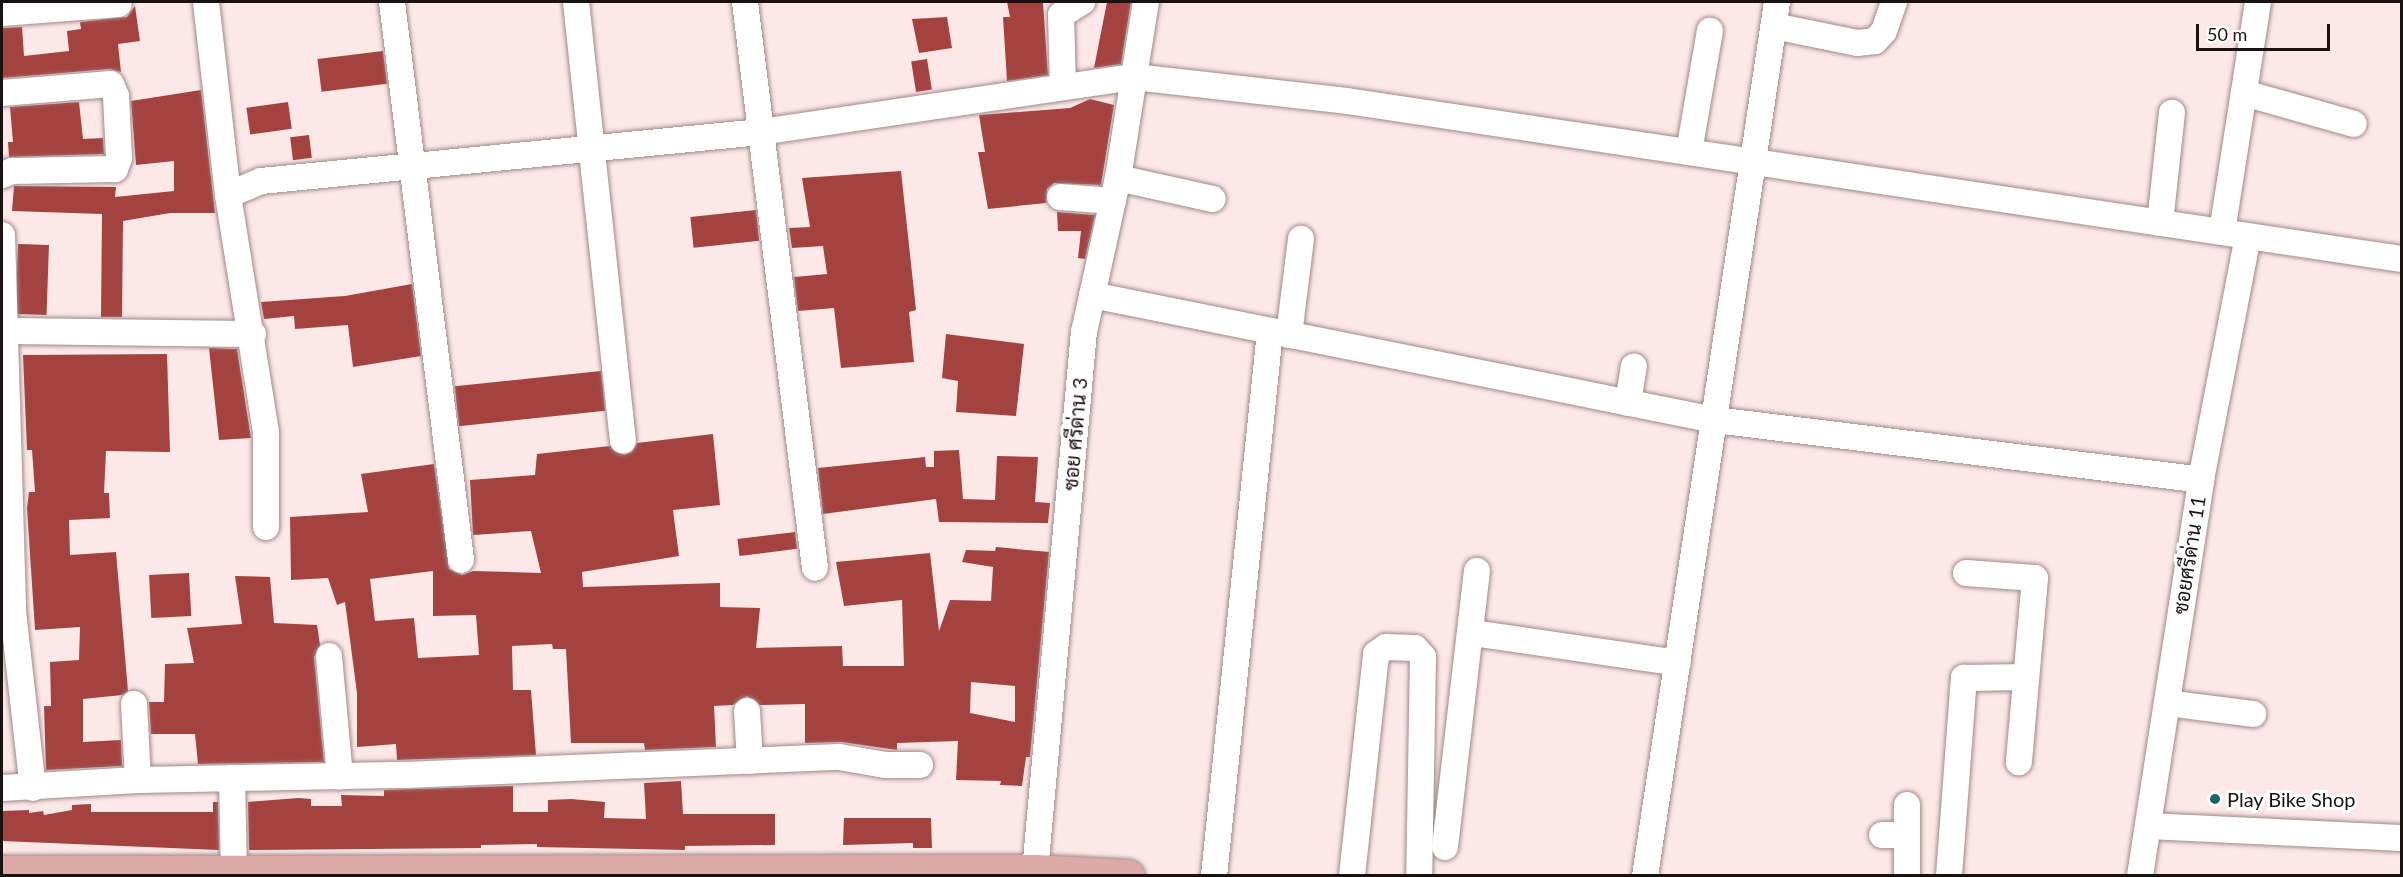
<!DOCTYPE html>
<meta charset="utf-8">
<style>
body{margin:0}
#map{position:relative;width:2403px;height:877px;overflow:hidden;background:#fce8e7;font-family:Lato,Sarabun,sans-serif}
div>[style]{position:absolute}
.building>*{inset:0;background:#a44240;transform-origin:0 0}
.roads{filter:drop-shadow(0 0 2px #9f8987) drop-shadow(0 0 2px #9f8987)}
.minor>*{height:26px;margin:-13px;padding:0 13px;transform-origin:13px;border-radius:13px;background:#fff}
.major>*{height:33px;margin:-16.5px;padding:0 16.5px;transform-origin:16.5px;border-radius:16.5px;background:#dda9a6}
.dots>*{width:16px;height:16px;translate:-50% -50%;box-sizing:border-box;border:3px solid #fff;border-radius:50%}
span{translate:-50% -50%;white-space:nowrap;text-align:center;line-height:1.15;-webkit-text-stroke:6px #fff;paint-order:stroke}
.street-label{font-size:20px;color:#1a1211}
.poi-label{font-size:20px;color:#1a1211}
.left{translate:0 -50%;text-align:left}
.frame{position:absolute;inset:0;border:3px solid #1a1211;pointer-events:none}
.scale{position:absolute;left:2196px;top:24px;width:134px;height:27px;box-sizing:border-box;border:3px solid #1a1211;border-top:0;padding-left:8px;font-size:18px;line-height:21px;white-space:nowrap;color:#1a1211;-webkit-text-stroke:4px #fff;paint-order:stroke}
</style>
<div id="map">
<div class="building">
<div style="clip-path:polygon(1007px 2px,1043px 2px,1048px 75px,1007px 81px,1003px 17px,1010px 17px)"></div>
<div style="clip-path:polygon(1107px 2px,1131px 2px,1121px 64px,1094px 68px)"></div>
<div style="clip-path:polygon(135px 6px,140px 41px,118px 44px,121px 72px,110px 69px,2px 78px,2px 28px,22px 27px,24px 56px,69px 51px,67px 31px,81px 29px,80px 22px,127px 17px)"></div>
<div style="clip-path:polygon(947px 17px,952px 48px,919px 53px,912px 19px)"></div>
<div style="left:383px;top:51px;width:33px;height:66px;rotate:83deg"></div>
<div style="left:927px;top:59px;width:31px;height:16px;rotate:81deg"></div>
<div style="clip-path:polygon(201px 90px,215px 213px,170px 213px,123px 221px,122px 317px,101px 317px,102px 214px,12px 211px,14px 186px,116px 187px,115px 197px,174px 191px,174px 161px,136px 165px,131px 101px)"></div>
<div style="clip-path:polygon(1090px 99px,1114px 105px,1101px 185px,1054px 183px,1047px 189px,1046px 203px,988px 209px,978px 152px,985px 152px,979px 115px,1070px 108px)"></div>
<div style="clip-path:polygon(79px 102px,83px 139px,103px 138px,104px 154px,9px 157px,8px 142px,13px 142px,10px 107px)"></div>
<div style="left:288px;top:102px;width:27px;height:42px;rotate:82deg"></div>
<div style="left:309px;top:135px;width:23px;height:19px;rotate:83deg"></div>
<div style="clip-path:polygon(901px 171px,916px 310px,909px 312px,914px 362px,841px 368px,834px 308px,798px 311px,794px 277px,827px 274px,823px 246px,792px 248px,789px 228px,810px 227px,802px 178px)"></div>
<div style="left:756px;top:210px;width:31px;height:66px;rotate:84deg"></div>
<div style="clip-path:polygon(1057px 212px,1095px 215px,1085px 259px,1078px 258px,1081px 231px,1058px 231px)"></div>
<div style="left:18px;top:244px;width:31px;height:70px;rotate:2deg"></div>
<div style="clip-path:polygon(412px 284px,421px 356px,353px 367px,348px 325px,295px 329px,294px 316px,264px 319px,261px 302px,345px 296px)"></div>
<div style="clip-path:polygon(946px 334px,1024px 344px,1016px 416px,956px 412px,958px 381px,942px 378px)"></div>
<div style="clip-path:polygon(209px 348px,237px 349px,251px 438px,219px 440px)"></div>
<div style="clip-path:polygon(167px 354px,170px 452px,106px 451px,104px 493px,109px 493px,110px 518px,69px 520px,70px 555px,116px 552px,128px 691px,122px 695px,83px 699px,83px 742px,121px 740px,122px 766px,46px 770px,44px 706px,51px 706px,50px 662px,79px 660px,80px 627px,35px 630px,27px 508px,29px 492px,35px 492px,32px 450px,27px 450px,23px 355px)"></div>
<div style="left:601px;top:371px;width:40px;height:147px;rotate:84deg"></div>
<div style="clip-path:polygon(evenodd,713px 434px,720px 505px,673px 510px,679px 556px,582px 572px,583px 587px,720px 583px,720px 607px,760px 608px,756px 648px,842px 646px,843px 666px,904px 666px,902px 600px,844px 606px,836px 562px,930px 553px,939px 631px,950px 600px,991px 601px,993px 567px,962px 562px,966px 550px,995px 551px,996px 547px,1049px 552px,1030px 757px,1026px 757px,1022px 786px,1000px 785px,1001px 781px,956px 780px,958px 741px,897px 743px,897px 750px,841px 742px,805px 743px,805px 704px,760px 705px,747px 696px,733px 705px,714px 706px,716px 747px,645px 750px,644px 743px,571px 743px,566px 649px,553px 649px,552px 644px,512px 646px,513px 690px,531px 690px,536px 755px,397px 760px,396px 744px,357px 747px,357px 693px,345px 602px,337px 605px,328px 578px,291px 580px,290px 517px,368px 512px,361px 474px,434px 464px,449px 569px,462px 575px,473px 571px,541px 573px,531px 531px,473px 535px,470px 480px,535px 475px,537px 454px,610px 446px,624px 455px,632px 452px,637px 443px,713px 434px,433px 571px,433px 616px,476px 615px,479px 655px,418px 658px,414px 618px,375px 621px,370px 579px,433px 571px,713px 434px,971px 682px,1015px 686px,1015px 722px,970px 713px,971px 682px)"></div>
<div style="clip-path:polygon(959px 450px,963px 499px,995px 500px,997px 456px,1038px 457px,1035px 502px,1050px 503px,1048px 523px,939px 522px,936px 499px,823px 514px,818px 468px,925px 457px,926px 467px,934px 467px,934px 451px)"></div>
<div style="left:795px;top:532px;width:17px;height:58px;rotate:83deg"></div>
<div style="left:189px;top:573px;width:43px;height:40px;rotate:87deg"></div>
<div style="clip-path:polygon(235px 576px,270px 577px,274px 623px,317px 625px,320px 645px,314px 657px,324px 762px,198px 764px,195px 734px,151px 734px,149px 702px,164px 702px,165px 664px,194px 663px,187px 628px,242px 624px)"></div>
<div style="clip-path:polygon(681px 781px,683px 814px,775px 814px,775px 845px,685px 846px,685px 850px,537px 847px,537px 844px,481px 845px,481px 848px,249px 850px,248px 802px,298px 798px,311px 799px,311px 806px,342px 806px,341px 795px,384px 796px,384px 790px,513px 786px,513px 812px,548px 812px,548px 800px,571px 799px,605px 802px,604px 818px,646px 819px,644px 783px)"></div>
<div style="clip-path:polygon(213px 802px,218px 802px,219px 850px,2px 841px,2px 811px,29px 810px,29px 813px,43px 811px,44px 815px,72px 810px,72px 805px,91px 804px,91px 812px,213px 812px)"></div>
<div style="clip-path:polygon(844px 818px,931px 818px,932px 848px,913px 848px,913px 843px,843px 845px)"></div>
</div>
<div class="roads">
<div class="minor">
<div style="left:206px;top:2px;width:194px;rotate:83.5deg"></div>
<div style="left:228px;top:195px;width:241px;rotate:80.9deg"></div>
<div style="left:266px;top:433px;width:94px;rotate:90deg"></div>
<div style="left:392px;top:2px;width:562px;rotate:82.95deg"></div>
<div style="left:576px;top:2px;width:441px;rotate:83.9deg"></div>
<div style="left:745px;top:2px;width:570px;rotate:82.95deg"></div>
<div style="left:2px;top:13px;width:117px;rotate:-4.4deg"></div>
<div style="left:1774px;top:26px;width:85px;rotate:11.6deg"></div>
<div style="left:1857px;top:43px;width:18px;rotate:-6deg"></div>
<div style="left:1875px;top:41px;width:13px;rotate:-48deg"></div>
<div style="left:1884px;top:31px;width:31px;rotate:-71deg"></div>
<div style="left:1063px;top:87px;width:72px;rotate:-91.6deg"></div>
<div style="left:1061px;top:15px;width:25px;rotate:-32deg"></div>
<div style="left:2px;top:93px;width:109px;rotate:-4.7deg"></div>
<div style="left:111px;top:84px;width:13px;rotate:67deg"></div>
<div style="left:116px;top:96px;width:62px;rotate:87.2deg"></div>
<div style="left:119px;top:158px;width:12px;rotate:110deg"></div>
<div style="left:115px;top:169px;width:103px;rotate:178.9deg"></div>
<div style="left:12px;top:171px;width:11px;rotate:158deg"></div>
<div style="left:2244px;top:93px;width:114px;rotate:15.7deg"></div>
<div style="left:1689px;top:152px;width:123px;rotate:-80.2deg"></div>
<div style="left:1118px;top:178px;width:97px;rotate:12.5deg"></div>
<div style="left:228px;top:195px;width:36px;rotate:-23deg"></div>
<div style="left:261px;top:181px;width:502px;rotate:-5.6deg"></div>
<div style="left:761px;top:132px;width:377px;rotate:-8.4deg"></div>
<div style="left:1134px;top:77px;width:214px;rotate:6.4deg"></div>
<div style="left:1347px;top:101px;width:1067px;rotate:8.52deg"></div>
<div style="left:1060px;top:197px;width:53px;rotate:4.3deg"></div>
<div style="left:2160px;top:223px;width:111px;rotate:-83.8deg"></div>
<div style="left:2222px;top:232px;width:233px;rotate:-81.1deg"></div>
<div style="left:2px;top:235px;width:376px;rotate:88.3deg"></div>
<div style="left:13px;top:611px;width:178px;rotate:83.6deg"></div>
<div style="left:1092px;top:295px;width:635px;rotate:11.35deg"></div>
<div style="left:1715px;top:420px;width:490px;rotate:7deg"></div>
<div style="left:5px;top:331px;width:248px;rotate:0.7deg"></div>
<div style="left:1289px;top:335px;width:97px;rotate:-82.9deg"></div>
<div style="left:1628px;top:403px;width:37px;rotate:-81deg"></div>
<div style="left:1966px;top:573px;width:69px;rotate:4.1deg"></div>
<div style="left:2035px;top:578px;width:185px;rotate:95deg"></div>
<div style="left:1473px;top:633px;width:207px;rotate:8.3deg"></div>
<div style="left:329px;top:656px;width:121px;rotate:84.8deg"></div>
<div style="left:2167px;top:703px;width:87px;rotate:7.3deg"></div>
<div style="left:134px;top:704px;width:76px;rotate:87deg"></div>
<div style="left:747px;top:711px;width:50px;rotate:86.6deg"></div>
<div style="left:232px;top:778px;width:94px;rotate:88.8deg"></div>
<div style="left:2px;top:788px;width:136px;rotate:-3.4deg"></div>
<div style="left:138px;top:780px;width:268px;rotate:-1.1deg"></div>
<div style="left:406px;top:775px;width:433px;rotate:-2.4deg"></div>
<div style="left:839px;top:757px;width:48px;rotate:9.7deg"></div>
<div style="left:886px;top:765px;width:34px"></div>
<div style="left:2148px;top:826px;width:254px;rotate:2.7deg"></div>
<div style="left:1882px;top:835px;width:25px"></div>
<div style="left:1445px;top:847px;width:278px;rotate:-83.4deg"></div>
<div style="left:1035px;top:871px;width:541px;rotate:-84.81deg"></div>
<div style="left:1084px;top:332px;width:158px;rotate:-77.6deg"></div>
<div style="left:1118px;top:178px;width:178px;rotate:-81deg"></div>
<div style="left:1214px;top:876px;width:548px;rotate:-84.13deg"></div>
<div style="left:1352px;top:876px;width:223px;rotate:-83.8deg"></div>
<div style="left:1376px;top:654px;width:12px;rotate:-35deg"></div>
<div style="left:1386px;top:647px;width:29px;rotate:2deg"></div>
<div style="left:1415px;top:648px;width:12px;rotate:48deg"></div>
<div style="left:1423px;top:657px;width:219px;rotate:91deg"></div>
<div style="left:1645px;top:876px;width:884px;rotate:-81.41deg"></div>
<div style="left:1907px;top:876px;width:71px;rotate:-90deg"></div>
<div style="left:1949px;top:876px;width:199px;rotate:-85.7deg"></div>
<div style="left:1964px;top:678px;width:62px;rotate:-0.9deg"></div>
<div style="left:2140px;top:876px;width:401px;rotate:-81.2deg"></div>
<div style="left:2201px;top:480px;width:248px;rotate:-79.1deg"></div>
</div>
<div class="major">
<div style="left:2px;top:872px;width:1033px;rotate:-0.06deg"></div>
<div style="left:1035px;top:871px;width:93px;rotate:3.1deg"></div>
</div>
</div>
<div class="dots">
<div style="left:2215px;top:799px;background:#19666d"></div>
</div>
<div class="street-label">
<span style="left:1075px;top:434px;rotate:-85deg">ซอย ศรีด่าน 3</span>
<span style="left:2189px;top:555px;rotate:-81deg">ซอยศรีด่าน 11</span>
</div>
<div class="poi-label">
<span class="left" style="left:2227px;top:799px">Play Bike Shop</span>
</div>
<div class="frame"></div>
<div class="scale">50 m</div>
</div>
